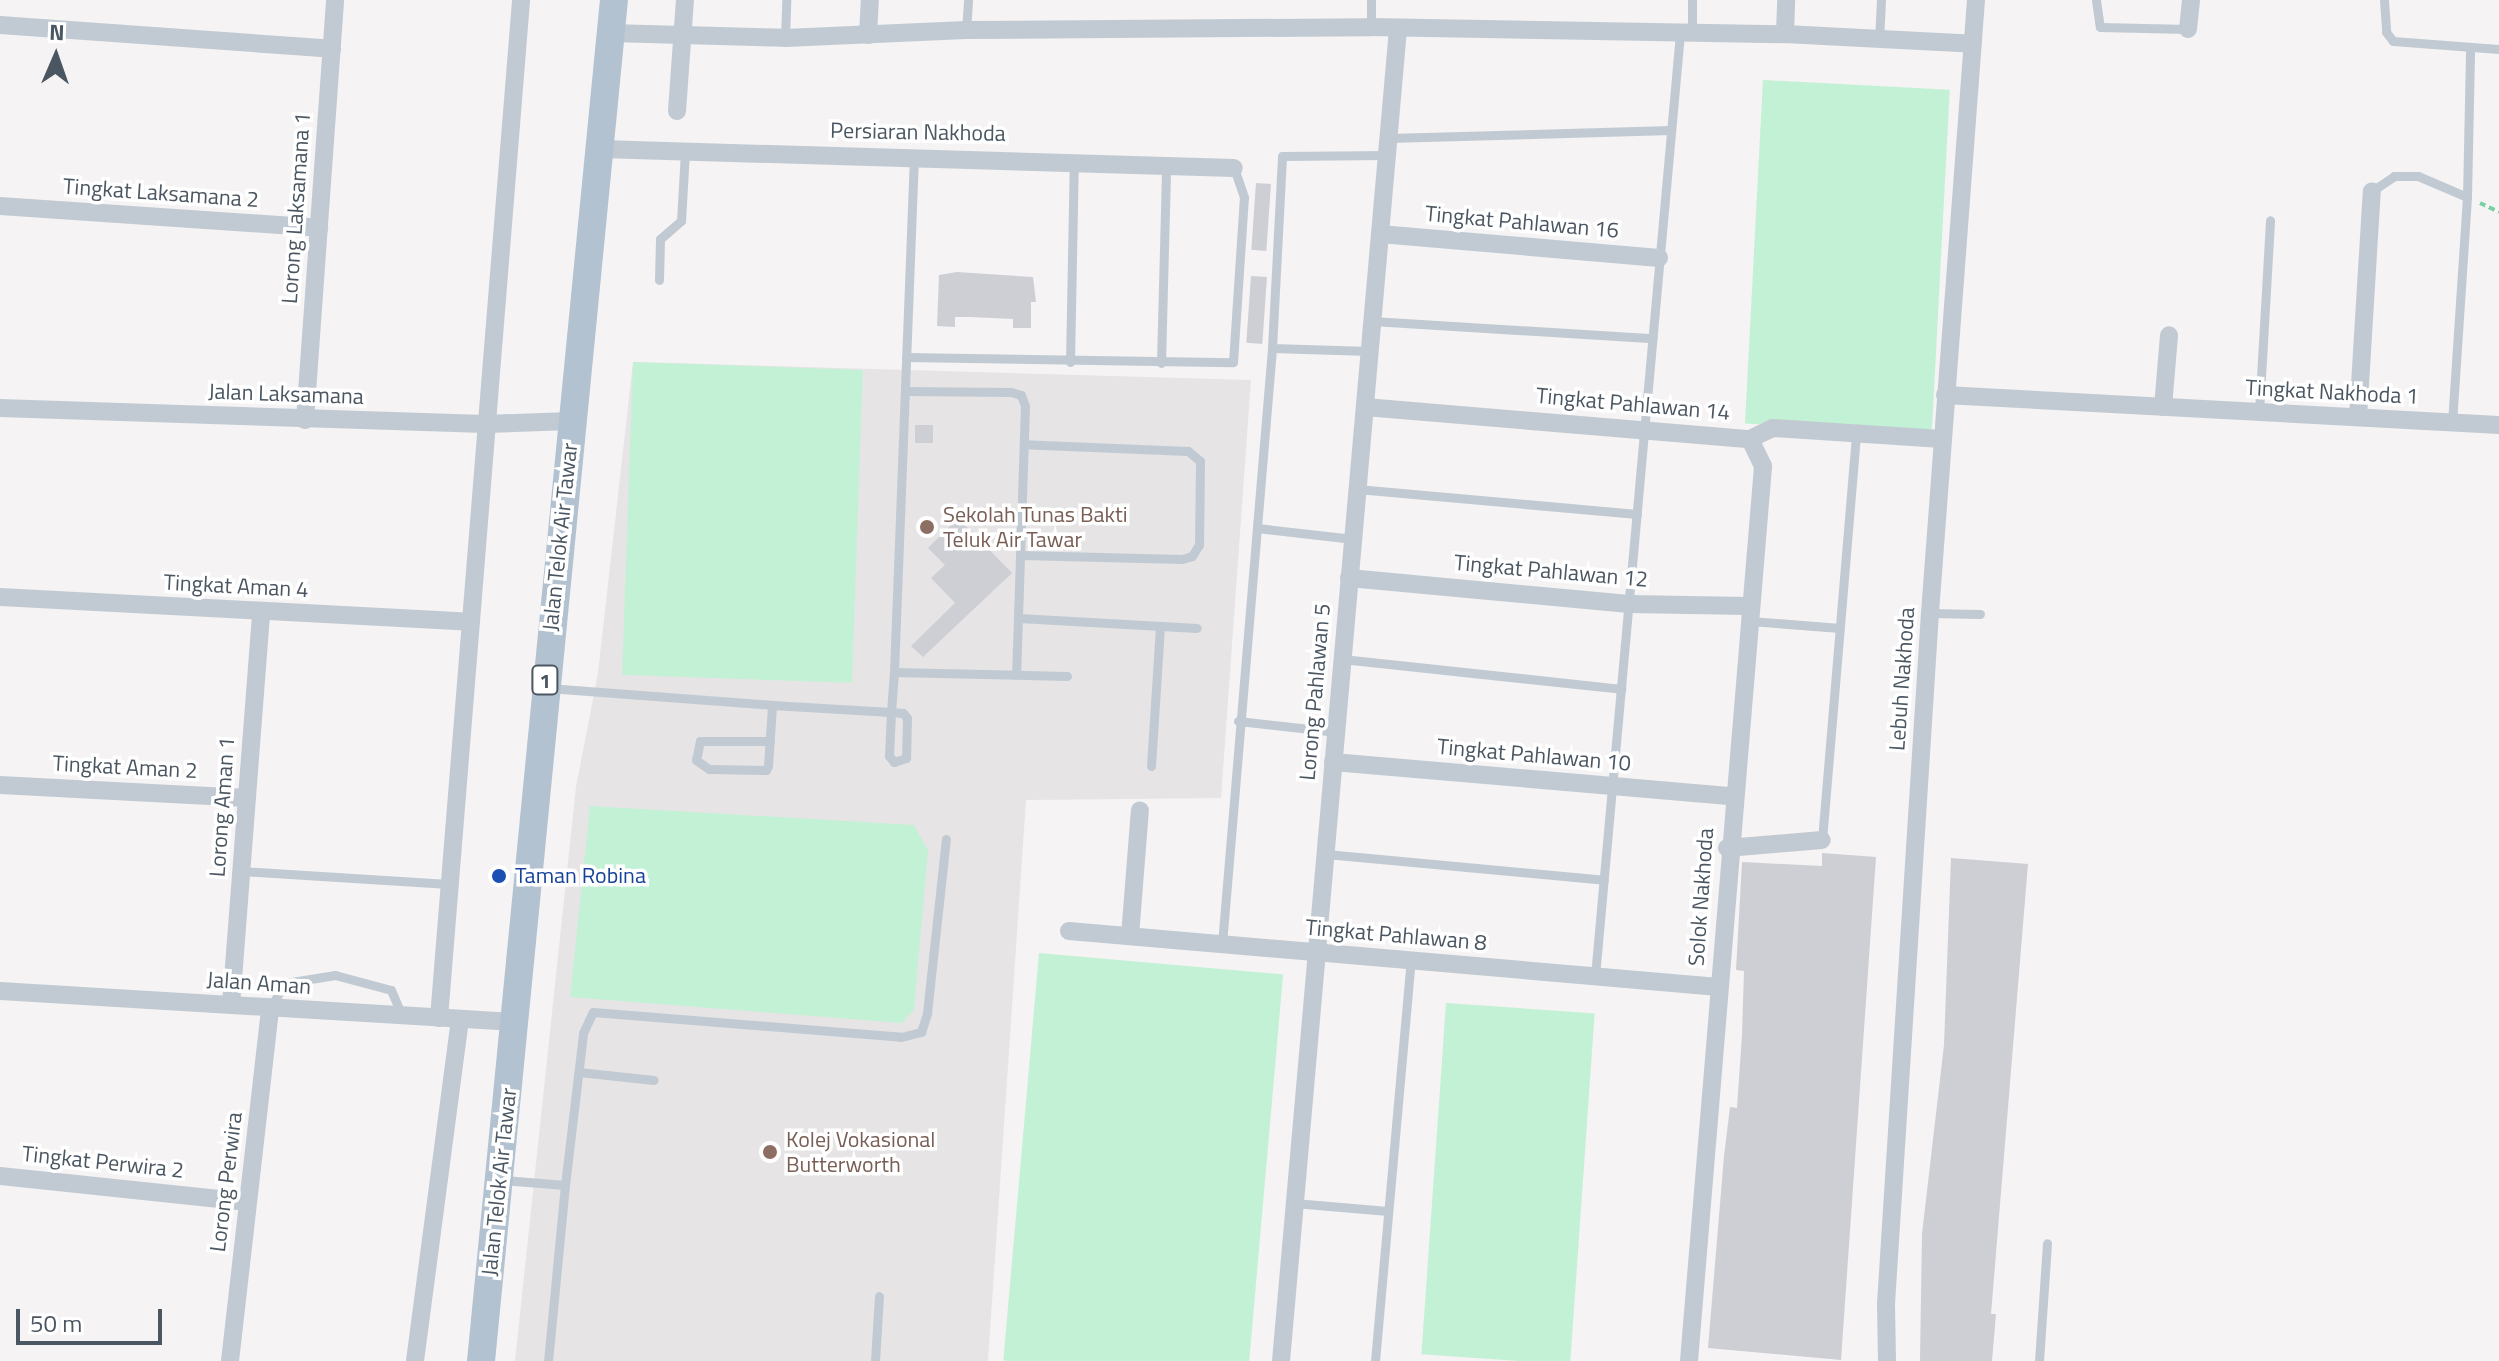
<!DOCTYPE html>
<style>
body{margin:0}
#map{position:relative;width:2499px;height:1361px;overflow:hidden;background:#f5f3f3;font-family:"Titillium Web",sans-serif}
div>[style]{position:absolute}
.education>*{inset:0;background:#e6e4e5}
.green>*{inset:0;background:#c3f1d5;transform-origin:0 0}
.building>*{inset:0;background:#cdcfd5;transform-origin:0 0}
.path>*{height:4px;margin-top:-2px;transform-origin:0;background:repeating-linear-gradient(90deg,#7ad0a6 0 6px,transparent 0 10px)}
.service>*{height:9px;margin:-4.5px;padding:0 4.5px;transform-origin:4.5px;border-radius:4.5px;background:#c1cad2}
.minor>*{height:18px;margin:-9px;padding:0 9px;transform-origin:9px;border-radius:9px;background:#c1cad2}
.primary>*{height:28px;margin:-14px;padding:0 14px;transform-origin:14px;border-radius:14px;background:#b3c2d1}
.dots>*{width:22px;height:22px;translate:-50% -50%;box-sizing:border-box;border:4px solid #fff;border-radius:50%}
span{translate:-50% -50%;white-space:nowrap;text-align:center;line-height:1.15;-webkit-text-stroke:7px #fff;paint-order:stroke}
.shield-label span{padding:2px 6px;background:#fff;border:2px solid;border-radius:6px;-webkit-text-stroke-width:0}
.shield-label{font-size:20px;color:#4a5661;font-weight:700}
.street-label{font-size:22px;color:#4a5661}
.education-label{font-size:22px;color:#785e54}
.left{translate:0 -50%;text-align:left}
.transit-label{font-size:22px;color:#164399}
.north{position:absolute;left:16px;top:16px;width:80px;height:80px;-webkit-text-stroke:6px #fff;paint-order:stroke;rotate:2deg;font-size:22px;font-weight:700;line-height:32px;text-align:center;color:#4a5661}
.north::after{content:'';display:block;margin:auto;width:28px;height:36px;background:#4a5661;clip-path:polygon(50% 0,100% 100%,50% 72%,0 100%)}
.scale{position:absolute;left:16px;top:1309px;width:146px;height:36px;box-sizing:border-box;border:4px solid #4a5661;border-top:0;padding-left:10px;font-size:24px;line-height:28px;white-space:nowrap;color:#4a5661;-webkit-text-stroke:6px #fff;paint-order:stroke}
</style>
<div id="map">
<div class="education">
<div style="clip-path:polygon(633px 362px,1251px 380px,1221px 798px,1026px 800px,988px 1361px,515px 1361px,576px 787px,598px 673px)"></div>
</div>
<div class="green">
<div style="left:1763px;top:80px;width:187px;height:344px;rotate:3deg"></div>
<div style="left:633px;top:362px;width:230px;height:313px;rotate:2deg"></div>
<div style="clip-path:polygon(590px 806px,914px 825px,928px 850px,914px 1009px,902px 1023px,570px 997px)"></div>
<div style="left:1039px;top:953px;width:245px;height:409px;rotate:5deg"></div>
<div style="left:1446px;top:1003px;width:149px;height:352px;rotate:4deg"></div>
</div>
<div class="building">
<div style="left:1256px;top:183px;width:15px;height:67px;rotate:4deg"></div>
<div style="clip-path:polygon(957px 272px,1033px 277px,1036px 302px,1031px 302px,1031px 328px,1013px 328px,1013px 319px,970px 317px,955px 317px,955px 327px,937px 326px,939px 275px)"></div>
<div style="left:1251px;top:276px;width:16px;height:67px;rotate:4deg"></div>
<div style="left:915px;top:425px;width:18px;height:18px"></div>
<div style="clip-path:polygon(958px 518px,1012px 573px,923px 657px,911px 646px,955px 603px,931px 578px,945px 565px,928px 548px)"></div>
<div style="clip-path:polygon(1822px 853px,1876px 857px,1841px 1360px,1708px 1348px,1724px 1156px,1730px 1107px,1737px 1108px,1742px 1035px,1744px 971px,1736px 970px,1742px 862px,1822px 866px)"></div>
<div style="clip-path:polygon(1951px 858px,2028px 864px,1991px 1314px,1996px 1314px,1992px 1361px,1920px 1361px,1922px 1234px,1944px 1045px)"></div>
</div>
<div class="path">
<div style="left:2480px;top:203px;width:21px;rotate:25deg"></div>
</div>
<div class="service">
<div style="left:2096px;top:0;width:27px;rotate:82deg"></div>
<div style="left:2100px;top:27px;width:88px;rotate:1.3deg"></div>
<div style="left:2384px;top:0;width:32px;rotate:86deg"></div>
<div style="left:2386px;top:32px;width:11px;rotate:52deg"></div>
<div style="left:2393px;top:41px;width:106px;rotate:4.3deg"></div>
<div style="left:1371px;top:27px;width:27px;rotate:-90deg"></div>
<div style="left:966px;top:30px;width:30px;rotate:-86deg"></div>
<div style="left:1692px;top:32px;width:32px;rotate:-90deg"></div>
<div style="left:785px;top:38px;width:38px;rotate:-88deg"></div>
<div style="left:1879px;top:41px;width:41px;rotate:-87.2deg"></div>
<div style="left:1388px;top:138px;width:283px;rotate:-1.6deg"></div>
<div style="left:2372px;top:191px;width:27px;rotate:-34deg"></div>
<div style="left:2394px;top:176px;width:24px"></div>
<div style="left:2418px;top:176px;width:53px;rotate:23.2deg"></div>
<div style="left:659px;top:280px;width:41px;rotate:-88.6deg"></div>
<div style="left:660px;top:239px;width:28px;rotate:-41deg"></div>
<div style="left:681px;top:221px;width:69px;rotate:-86.7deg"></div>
<div style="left:1372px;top:321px;width:281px;rotate:3.5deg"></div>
<div style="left:1272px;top:348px;width:97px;rotate:1.8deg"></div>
<div style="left:906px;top:357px;width:327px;rotate:0.9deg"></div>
<div style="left:1233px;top:362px;width:165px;rotate:-86.2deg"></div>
<div style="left:1244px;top:197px;width:31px;rotate:-109deg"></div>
<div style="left:1070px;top:362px;width:201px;rotate:-88.9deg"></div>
<div style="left:1161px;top:363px;width:197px;rotate:-88.5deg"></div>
<div style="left:905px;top:391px;width:106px;rotate:0.5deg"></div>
<div style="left:1011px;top:392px;width:10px;rotate:17deg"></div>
<div style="left:1021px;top:395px;width:12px;rotate:70deg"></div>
<div style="left:1025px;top:406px;width:269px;rotate:91.9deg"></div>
<div style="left:2259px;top:412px;width:192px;rotate:-86.7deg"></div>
<div style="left:2452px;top:423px;width:226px;rotate:-86.2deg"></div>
<div style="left:2467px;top:197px;width:149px;rotate:-88.8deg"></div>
<div style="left:1357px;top:489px;width:281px;rotate:5.1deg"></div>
<div style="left:1257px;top:528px;width:97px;rotate:6.5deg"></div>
<div style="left:1021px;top:555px;width:161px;rotate:1.4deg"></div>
<div style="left:1182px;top:559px;width:10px;rotate:-17deg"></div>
<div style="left:1192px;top:556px;width:13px;rotate:-58deg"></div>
<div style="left:1199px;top:545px;width:84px;rotate:-89.3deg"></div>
<div style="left:1200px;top:461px;width:16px;rotate:-140deg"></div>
<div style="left:1188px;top:451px;width:164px;rotate:-177.6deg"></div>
<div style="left:1930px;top:613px;width:50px;rotate:1.1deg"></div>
<div style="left:1019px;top:618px;width:178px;rotate:3.2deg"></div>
<div style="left:1750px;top:621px;width:90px;rotate:4.4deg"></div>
<div style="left:1342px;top:659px;width:281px;rotate:6.1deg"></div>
<div style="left:894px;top:672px;width:173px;rotate:1.3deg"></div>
<div style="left:548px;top:688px;width:225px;rotate:4.3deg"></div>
<div style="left:772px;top:705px;width:119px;rotate:3.4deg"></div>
<div style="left:891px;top:712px;width:12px;rotate:5deg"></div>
<div style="left:903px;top:713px;width:6px;rotate:51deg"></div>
<div style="left:907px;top:718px;width:40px;rotate:91.4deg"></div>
<div style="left:906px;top:758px;width:13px;rotate:162deg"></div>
<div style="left:894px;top:762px;width:8px;rotate:-130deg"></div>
<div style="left:889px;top:756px;width:44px;rotate:-87.4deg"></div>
<div style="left:891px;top:712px;width:40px;rotate:-85.7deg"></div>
<div style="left:894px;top:672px;width:516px;rotate:-87.78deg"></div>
<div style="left:1238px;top:721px;width:99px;rotate:6.4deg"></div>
<div style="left:770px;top:741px;width:70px;rotate:180deg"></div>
<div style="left:700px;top:741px;width:19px;rotate:102deg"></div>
<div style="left:696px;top:760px;width:16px;rotate:35deg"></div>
<div style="left:709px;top:769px;width:57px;rotate:1deg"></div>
<div style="left:766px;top:770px;width:4px;rotate:-63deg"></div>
<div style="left:768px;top:766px;width:61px;rotate:-86.2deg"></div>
<div style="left:1151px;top:766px;width:140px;rotate:-86.3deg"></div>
<div style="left:1822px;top:840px;width:408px;rotate:-85.2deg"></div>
<div style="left:1326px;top:854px;width:279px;rotate:5.3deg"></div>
<div style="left:241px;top:871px;width:208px;rotate:3.6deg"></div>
<div style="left:1222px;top:944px;width:598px;rotate:-85.2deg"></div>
<div style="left:1272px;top:348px;width:192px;rotate:-87deg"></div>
<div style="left:1282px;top:156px;width:105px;rotate:-0.5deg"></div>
<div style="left:1595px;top:976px;width:948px;rotate:-84.85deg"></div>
<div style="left:270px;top:1008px;width:29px;rotate:-59deg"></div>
<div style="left:285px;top:983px;width:51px;rotate:-9.1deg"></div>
<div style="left:335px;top:975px;width:58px;rotate:15deg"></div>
<div style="left:391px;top:990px;width:28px;rotate:67deg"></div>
<div style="left:579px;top:1072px;width:75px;rotate:6.1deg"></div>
<div style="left:503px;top:1180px;width:62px;rotate:4.6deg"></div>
<div style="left:565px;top:1185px;width:177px;rotate:95.5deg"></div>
<div style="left:565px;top:1185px;width:153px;rotate:-83.2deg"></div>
<div style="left:583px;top:1033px;width:23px;rotate:-65deg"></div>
<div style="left:593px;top:1012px;width:309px;rotate:4.6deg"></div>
<div style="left:901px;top:1037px;width:21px;rotate:-14deg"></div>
<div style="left:921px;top:1032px;width:20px;rotate:-72deg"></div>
<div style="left:927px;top:1013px;width:175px;rotate:-83.8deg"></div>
<div style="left:1294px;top:1203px;width:94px;rotate:4.9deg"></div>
<div style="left:875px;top:1361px;width:65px;rotate:-86.5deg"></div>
<div style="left:1375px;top:1361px;width:403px;rotate:-84.9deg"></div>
<div style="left:2039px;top:1361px;width:118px;rotate:-86.1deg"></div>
</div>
<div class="minor">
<div style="left:0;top:25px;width:333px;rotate:4.1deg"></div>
<div style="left:2188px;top:29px;width:29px;rotate:-84deg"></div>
<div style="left:611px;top:33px;width:174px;rotate:1.6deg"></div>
<div style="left:785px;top:38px;width:181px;rotate:-2.5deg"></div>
<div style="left:966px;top:30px;width:405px;rotate:-0.4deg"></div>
<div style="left:1371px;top:27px;width:414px;rotate:1deg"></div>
<div style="left:1785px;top:34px;width:188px;rotate:3deg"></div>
<div style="left:1785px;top:34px;width:34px;rotate:-88deg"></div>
<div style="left:868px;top:35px;width:35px;rotate:-87deg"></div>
<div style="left:677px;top:111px;width:111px;rotate:-85.9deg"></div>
<div style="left:601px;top:149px;width:633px;rotate:1.72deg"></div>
<div style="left:0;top:206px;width:320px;rotate:3.9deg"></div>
<div style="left:1380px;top:234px;width:280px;rotate:4.9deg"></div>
<div style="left:1945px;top:395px;width:555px;rotate:3.1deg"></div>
<div style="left:1365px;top:407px;width:386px;rotate:4.8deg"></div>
<div style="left:2163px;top:407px;width:72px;rotate:-85.2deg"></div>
<div style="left:0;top:408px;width:485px;rotate:1.9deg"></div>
<div style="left:485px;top:424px;width:86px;rotate:-2deg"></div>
<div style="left:2358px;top:417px;width:226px;rotate:-86.5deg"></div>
<div style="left:305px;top:420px;width:421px;rotate:-85.9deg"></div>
<div style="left:1750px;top:439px;width:25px;rotate:-26deg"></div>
<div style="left:1773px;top:428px;width:169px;rotate:3.7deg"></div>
<div style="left:1349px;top:578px;width:281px;rotate:5.3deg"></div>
<div style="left:1629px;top:604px;width:119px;rotate:1deg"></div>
<div style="left:0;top:597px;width:471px;rotate:3deg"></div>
<div style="left:1333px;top:762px;width:400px;rotate:4.9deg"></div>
<div style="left:0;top:785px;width:247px;rotate:3deg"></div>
<div style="left:1727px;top:848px;width:95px;rotate:-4.8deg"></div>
<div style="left:1069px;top:931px;width:652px;rotate:4.92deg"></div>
<div style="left:1130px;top:936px;width:126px;rotate:-85.5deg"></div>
<div style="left:0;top:991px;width:515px;rotate:3.45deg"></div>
<div style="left:231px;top:1005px;width:394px;rotate:-85.6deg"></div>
<div style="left:439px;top:1018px;width:1021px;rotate:-85.39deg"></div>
<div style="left:0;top:1176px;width:249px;rotate:6deg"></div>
<div style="left:230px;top:1361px;width:355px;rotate:-83.5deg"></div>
<div style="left:415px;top:1361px;width:345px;rotate:-82.5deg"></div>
<div style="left:1281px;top:1361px;width:1338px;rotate:-84.98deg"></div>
<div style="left:1689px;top:1361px;width:898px;rotate:-85.27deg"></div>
<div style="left:1763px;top:466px;width:30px;rotate:-116deg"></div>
<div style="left:1887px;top:1361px;width:57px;rotate:-91deg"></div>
<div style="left:1886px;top:1304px;width:692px;rotate:-86.36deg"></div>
<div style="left:1930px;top:613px;width:615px;rotate:-85.71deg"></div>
</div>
<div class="primary">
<div style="left:481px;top:1361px;width:1367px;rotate:-84.42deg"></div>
</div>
<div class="dots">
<div style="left:927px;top:527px;background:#8d6e63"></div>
<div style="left:499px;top:876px;background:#1a4fb4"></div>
<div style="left:770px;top:1152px;background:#8d6e63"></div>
</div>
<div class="shield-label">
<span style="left:545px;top:680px">1</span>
</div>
<div class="street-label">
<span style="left:918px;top:132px;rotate:1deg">Persiaran Nakhoda</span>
<span style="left:161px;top:193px;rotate:4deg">Tingkat Laksamana 2</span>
<span style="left:296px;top:208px;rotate:-86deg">Lorong Laksamana 1</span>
<span style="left:1522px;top:222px;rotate:5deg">Tingkat Pahlawan 16</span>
<span style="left:2332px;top:392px;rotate:3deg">Tingkat Nakhoda 1</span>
<span style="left:286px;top:394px;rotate:2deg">Jalan Laksamana</span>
<span style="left:1633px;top:404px;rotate:5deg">Tingkat Pahlawan 14</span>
<span style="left:560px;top:537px;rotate:-84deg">Jalan Telok Air Tawar</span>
<span style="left:1551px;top:571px;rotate:5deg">Tingkat Pahlawan 12</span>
<span style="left:236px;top:586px;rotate:3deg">Tingkat Aman 4</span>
<span style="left:1902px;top:679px;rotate:-86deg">Lebuh Nakhoda</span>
<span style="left:1315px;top:692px;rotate:-85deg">Lorong Pahlawan 5</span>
<span style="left:1534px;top:755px;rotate:5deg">Tingkat Pahlawan 10</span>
<span style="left:125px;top:767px;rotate:3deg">Tingkat Aman 2</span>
<span style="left:222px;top:807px;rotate:-86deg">Lorong Aman 1</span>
<span style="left:1701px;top:897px;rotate:-86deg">Solok Nakhoda</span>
<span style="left:1396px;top:935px;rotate:5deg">Tingkat Pahlawan 8</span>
<span style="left:259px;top:983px;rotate:4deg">Jalan Aman</span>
<span style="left:103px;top:1162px;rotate:6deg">Tingkat Perwira 2</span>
<span style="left:226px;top:1182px;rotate:-83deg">Lorong Perwira</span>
<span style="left:499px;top:1182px;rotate:-84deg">Jalan Telok Air Tawar</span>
</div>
<div class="education-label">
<span class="left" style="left:943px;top:527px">Sekolah Tunas Bakti<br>Teluk Air Tawar</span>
<span class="left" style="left:786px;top:1152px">Kolej Vokasional<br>Butterworth</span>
</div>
<div class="transit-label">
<span class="left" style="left:515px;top:876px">Taman Robina</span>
</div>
<div class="north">N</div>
<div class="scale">50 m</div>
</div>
